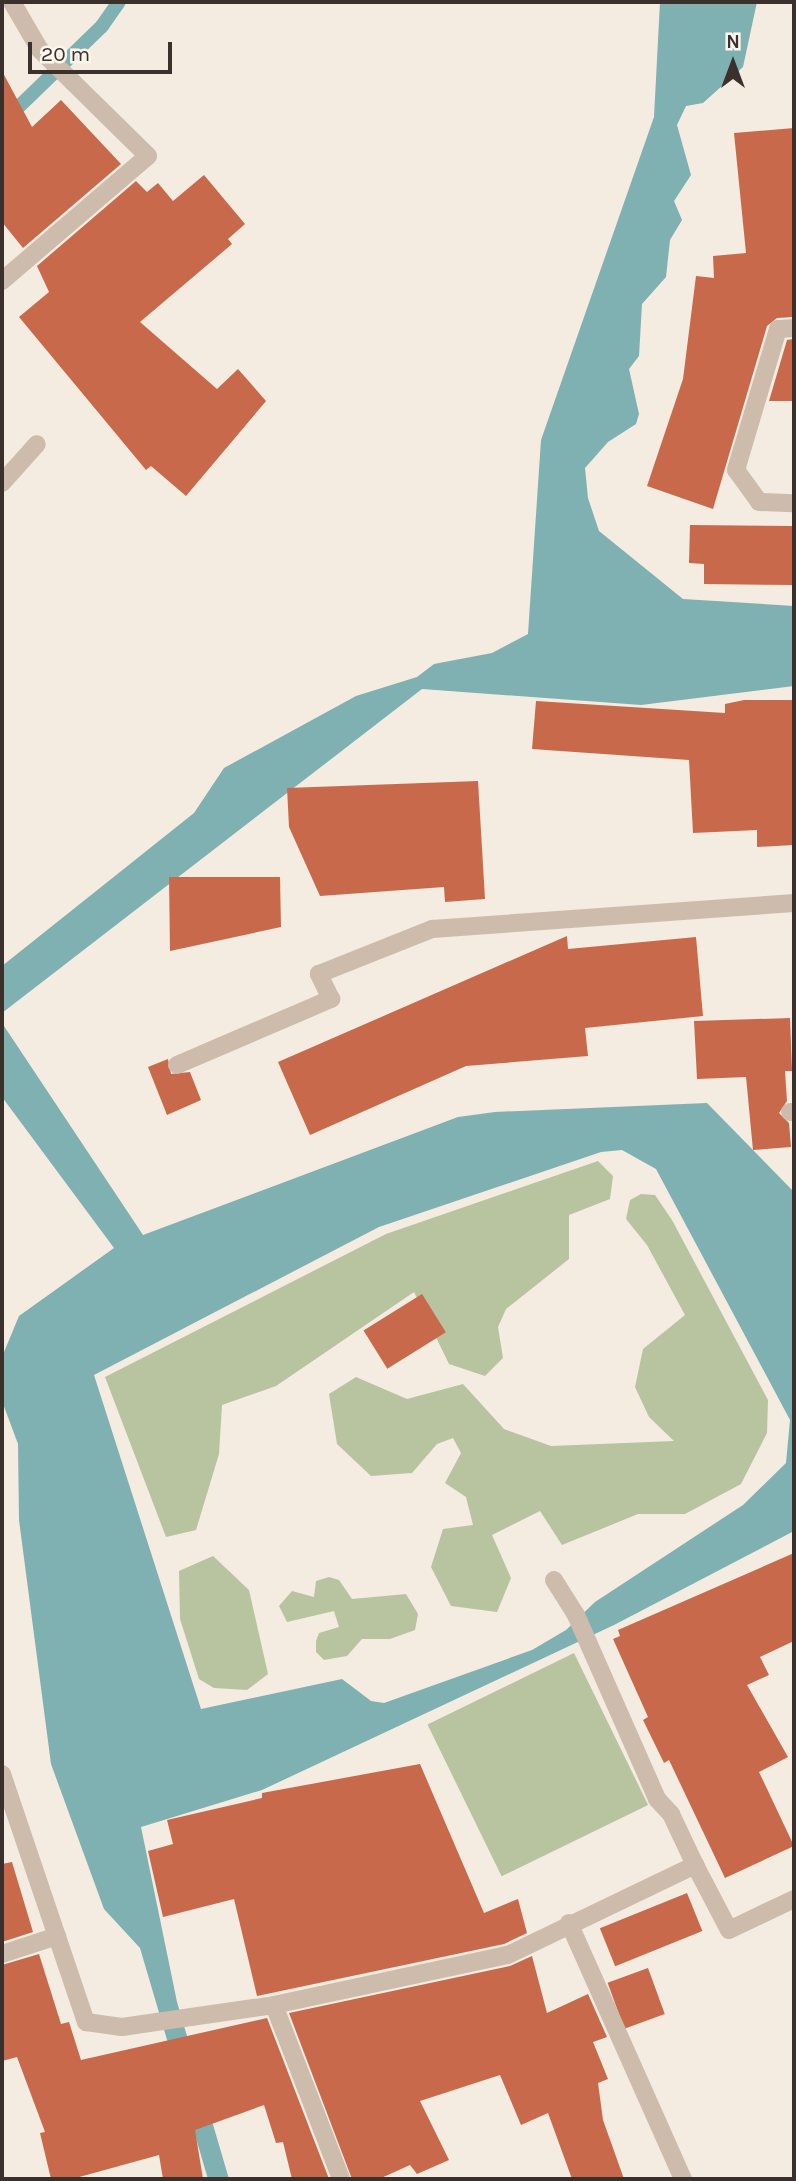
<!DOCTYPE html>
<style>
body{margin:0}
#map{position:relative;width:796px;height:2181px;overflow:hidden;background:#f4ebe1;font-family:Karla,sans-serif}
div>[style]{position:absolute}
.green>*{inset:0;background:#b8c4a0;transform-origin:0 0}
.water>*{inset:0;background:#7fb0b2}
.stream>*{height:14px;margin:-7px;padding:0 7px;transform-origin:7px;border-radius:7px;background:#7fb0b2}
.building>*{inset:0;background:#c8694b;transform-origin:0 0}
.street>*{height:18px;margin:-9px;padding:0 9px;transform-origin:9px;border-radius:9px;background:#cdbbac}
span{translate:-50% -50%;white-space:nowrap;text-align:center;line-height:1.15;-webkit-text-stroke:5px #fbf5ee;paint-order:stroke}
.frame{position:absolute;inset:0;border:4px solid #3b302b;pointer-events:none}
.north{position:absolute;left:698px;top:28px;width:70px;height:70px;-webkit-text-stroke:5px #fbf5ee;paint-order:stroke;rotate:0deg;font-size:19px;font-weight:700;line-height:28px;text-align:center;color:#3b302b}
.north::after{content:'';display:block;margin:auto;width:24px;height:32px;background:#3b302b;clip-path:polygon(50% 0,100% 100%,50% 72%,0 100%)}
.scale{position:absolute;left:28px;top:42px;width:144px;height:32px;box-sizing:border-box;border:4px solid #3b302b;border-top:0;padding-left:9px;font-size:21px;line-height:24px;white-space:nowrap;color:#3b302b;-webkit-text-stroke:5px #fbf5ee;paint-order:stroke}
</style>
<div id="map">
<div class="green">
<div style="clip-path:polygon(598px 1161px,613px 1176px,610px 1199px,569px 1215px,569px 1259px,506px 1309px,498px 1327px,503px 1358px,485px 1376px,449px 1364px,414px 1292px,276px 1386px,222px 1405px,219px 1454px,196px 1530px,166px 1537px,105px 1377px,386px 1234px)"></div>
<div style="clip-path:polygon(641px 1194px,655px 1195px,672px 1220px,768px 1400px,767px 1433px,741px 1484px,685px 1514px,638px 1514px,562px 1545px,540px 1511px,492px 1535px,511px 1578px,497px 1612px,451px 1606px,431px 1567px,443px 1529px,473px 1525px,466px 1497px,445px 1483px,461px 1453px,453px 1438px,437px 1444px,412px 1473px,371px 1476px,337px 1444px,329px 1394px,356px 1377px,407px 1399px,463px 1384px,504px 1429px,551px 1446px,674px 1441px,649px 1417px,635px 1387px,643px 1349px,685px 1315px,647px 1245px,626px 1219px,630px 1200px)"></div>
<div style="clip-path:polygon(213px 1556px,249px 1590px,268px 1674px,247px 1690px,214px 1688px,199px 1679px,180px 1619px,179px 1571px)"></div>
<div style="clip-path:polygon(329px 1577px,339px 1580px,352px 1599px,406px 1594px,418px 1614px,415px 1630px,390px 1639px,362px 1639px,347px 1656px,324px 1660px,316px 1652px,316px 1641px,319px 1633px,339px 1627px,334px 1611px,287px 1622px,279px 1606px,292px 1591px,314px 1597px,316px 1581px)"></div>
<div style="left:574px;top:1653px;width:169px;height:163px;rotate:64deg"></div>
</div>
<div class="water">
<div style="clip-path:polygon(660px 2px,757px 2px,743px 67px,703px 103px,686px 106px,677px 125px,691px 175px,674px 201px,682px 220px,670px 240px,666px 277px,642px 304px,639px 356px,629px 369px,639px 414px,636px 424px,608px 442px,585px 468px,588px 498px,599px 531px,683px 599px,794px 606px,794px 686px,641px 705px,422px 689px,2px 1013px,2px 966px,194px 813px,224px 768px,356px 696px,417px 677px,434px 664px,492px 653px,528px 634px,541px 440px,654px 117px)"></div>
<div style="clip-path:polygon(evenodd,2px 1023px,143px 1235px,458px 1117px,495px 1112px,707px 1103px,794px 1192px,794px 1531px,614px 1625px,262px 1790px,141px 1827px,177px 2002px,229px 2179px,208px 2179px,140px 1948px,104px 1909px,51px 1764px,19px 1520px,18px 1444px,2px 1401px,2px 1357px,19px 1316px,114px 1248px,2px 1097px,2px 1023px,622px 1150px,656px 1169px,790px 1420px,786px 1463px,743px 1505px,595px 1602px,566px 1630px,532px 1650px,384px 1703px,371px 1701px,342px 1679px,201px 1709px,94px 1375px,379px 1227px,601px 1152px,622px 1150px)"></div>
</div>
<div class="stream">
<div style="left:2px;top:123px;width:139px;rotate:-44.1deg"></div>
<div style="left:102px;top:26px;width:29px;rotate:-55deg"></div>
</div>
<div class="building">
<div style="clip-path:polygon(2px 71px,32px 127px,61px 100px,121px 164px,23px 248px,2px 222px)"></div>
<div style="clip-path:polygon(794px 128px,793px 317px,777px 318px,767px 326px,713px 509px,647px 486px,683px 379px,696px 276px,714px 278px,713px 256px,746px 253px,734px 133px)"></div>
<div style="clip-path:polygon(204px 175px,245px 224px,228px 239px,232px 244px,140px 322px,217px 389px,238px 369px,266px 401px,186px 496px,151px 466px,146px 470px,19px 317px,49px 292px,37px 266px,136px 181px,147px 192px,158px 183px,173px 201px)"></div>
<div style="clip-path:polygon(793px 339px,793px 401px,769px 401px,787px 340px)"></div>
<div style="clip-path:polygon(690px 525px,794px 526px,794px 585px,704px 584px,704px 564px,689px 563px)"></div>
<div style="clip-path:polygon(744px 700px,794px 700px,794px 845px,757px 847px,757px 830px,693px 833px,689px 760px,532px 749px,536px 701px,725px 713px,725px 704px)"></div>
<div style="clip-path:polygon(478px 781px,485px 899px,445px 902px,444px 887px,320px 896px,289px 827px,287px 788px)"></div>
<div style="clip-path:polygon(169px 877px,280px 877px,281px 927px,170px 951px)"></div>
<div style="clip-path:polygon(567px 936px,568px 949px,696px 937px,703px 1016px,585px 1028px,588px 1056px,466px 1066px,310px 1135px,278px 1062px)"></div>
<div style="clip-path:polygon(790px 1018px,792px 1071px,785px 1071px,787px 1101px,779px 1113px,789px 1123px,791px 1147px,753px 1150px,746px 1077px,697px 1079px,694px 1021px)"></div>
<div style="clip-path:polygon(168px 1059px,171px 1074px,190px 1072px,201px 1100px,167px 1115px,148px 1067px)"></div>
<div style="left:422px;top:1294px;width:45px;height:69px;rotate:58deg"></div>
<div style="clip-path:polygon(794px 1553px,794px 1641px,760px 1657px,769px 1675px,747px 1685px,788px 1757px,759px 1772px,794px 1846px,725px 1878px,669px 1760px,664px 1763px,643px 1720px,648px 1717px,613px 1639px,620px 1636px,618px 1630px)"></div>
<div style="clip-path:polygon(420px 1764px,484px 1913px,518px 1899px,527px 1933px,504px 1944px,257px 1996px,234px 1899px,163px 1917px,148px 1851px,173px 1844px,167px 1820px,262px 1798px,262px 1793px)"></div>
<div style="clip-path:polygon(12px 1862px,33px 1932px,2px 1942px,2px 1864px)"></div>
<div style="left:687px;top:1893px;width:41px;height:94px;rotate:68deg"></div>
<div style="clip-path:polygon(39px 1954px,61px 2024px,69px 2022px,81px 2060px,267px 2018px,329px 2179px,292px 2179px,283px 2142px,276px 2143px,264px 2105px,195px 2130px,203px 2179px,163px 2179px,159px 2155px,72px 2179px,51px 2179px,40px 2133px,45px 2132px,17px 2057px,2px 2061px,2px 1965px)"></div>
<div style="clip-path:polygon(532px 1956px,547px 2013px,588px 1994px,607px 2037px,593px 2042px,608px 2079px,598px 2083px,603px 2120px,624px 2179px,572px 2179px,548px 2113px,521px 2125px,500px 2075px,420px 2101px,449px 2160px,417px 2174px,410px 2165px,379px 2179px,352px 2179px,289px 2013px,510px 1966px)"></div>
<div style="left:648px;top:1968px;width:49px;height:43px;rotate:70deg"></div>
</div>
<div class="street">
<div style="left:2px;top:281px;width:192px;rotate:-40.6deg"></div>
<div style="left:148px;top:156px;width:151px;rotate:-135.5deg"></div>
<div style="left:40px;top:50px;width:56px;rotate:-120.3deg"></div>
<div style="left:794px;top:328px;width:16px;rotate:176deg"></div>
<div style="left:778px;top:329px;width:147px;rotate:106.6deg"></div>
<div style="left:736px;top:470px;width:39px;rotate:54deg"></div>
<div style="left:759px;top:502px;width:35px;rotate:2deg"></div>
<div style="left:2px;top:483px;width:52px;rotate:-48.1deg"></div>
<div style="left:177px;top:1065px;width:168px;rotate:-23.2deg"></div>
<div style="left:331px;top:999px;width:28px;rotate:-116deg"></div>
<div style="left:319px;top:974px;width:122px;rotate:-21.7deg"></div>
<div style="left:432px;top:929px;width:363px;rotate:-4.1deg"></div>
<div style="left:790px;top:1112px;width:4px"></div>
<div style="left:554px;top:1580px;width:41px;rotate:57.8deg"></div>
<div style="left:576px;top:1615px;width:201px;rotate:66.2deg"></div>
<div style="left:657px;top:1799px;width:21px;rotate:47deg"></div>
<div style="left:671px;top:1814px;width:56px;rotate:64.8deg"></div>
<div style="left:2px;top:1774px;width:262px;rotate:71.3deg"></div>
<div style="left:86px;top:2022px;width:36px;rotate:8deg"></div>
<div style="left:122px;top:2027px;width:154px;rotate:-8.2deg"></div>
<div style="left:274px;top:2005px;width:239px;rotate:-12.1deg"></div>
<div style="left:508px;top:1955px;width:208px;rotate:-25.7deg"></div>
<div style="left:695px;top:1865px;width:73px;rotate:62.4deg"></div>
<div style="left:729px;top:1930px;width:72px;rotate:-25.5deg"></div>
<div style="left:569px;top:1923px;width:280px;rotate:66deg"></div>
<div style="left:2px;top:1954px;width:58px;rotate:-18.1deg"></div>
<div style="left:274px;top:2005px;width:186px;rotate:68.9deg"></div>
</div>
<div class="frame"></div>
<div class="north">N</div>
<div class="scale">20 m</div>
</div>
